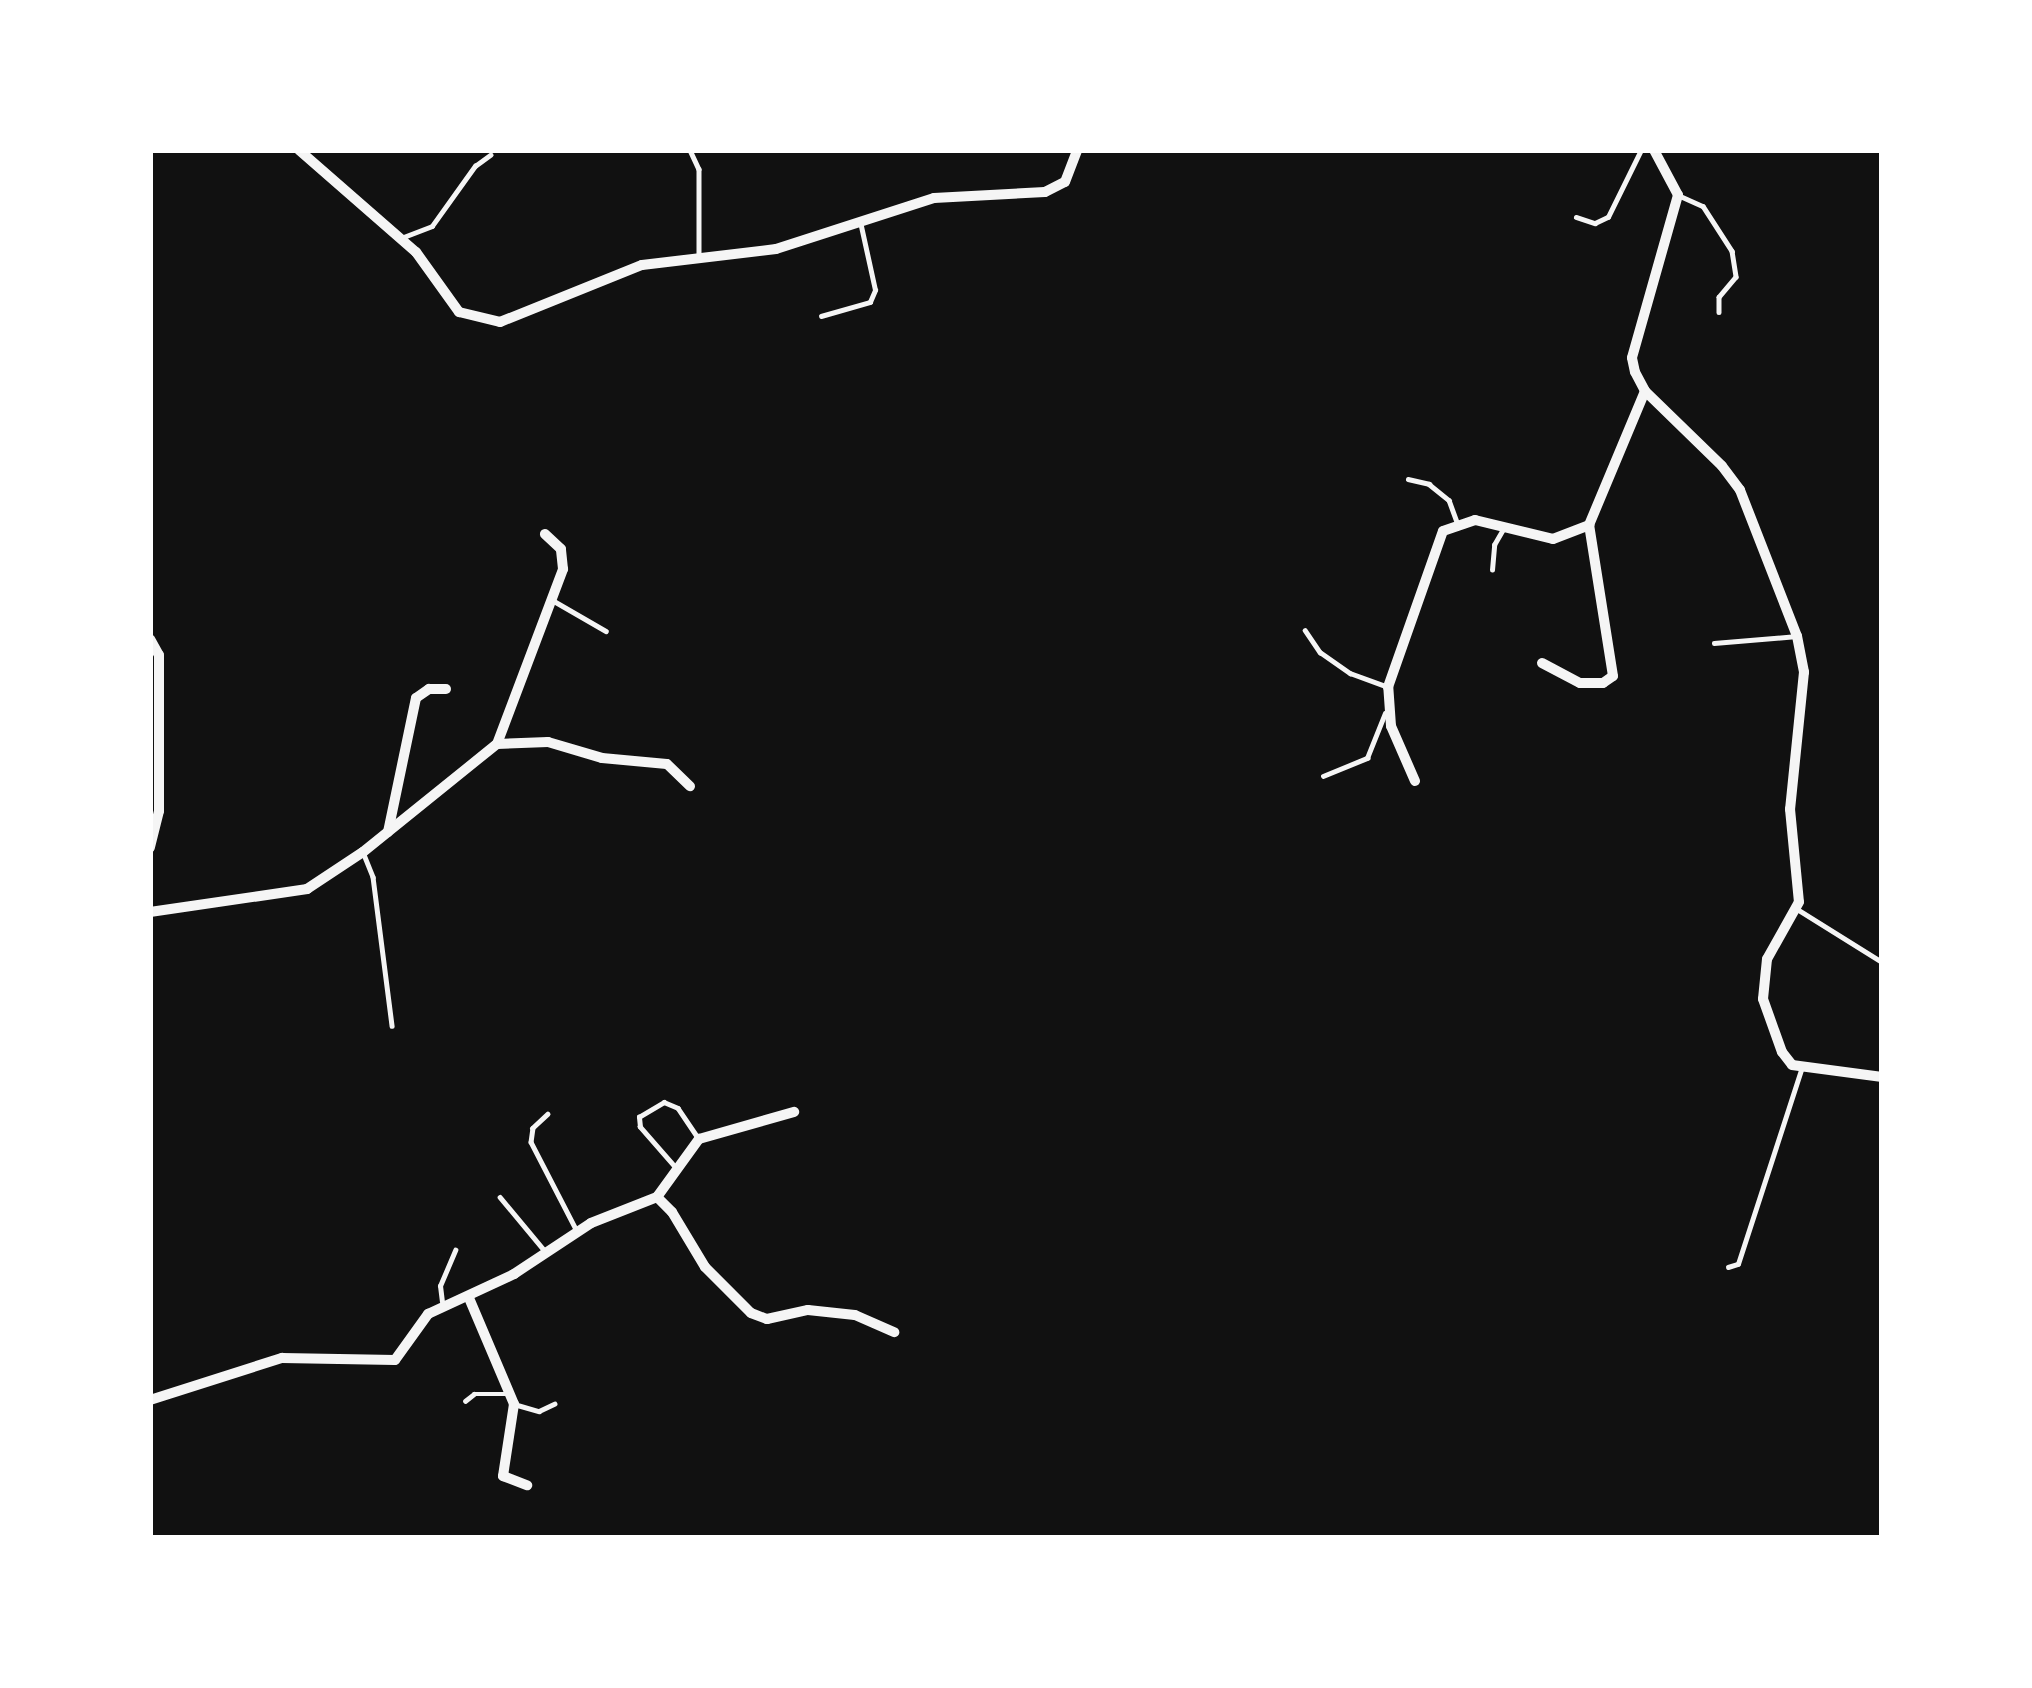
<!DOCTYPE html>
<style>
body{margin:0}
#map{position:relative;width:2032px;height:1688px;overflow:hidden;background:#111;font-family:"Alegreya Sans",sans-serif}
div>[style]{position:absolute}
.service>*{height:4.5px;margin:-2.25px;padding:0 2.25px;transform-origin:2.25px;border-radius:2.25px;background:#f5f5f5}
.minor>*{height:10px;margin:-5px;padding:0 5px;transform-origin:5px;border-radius:5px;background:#f5f5f5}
span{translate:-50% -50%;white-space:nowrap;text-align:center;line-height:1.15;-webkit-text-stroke:12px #fff;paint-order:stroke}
.frame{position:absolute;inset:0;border:153px solid #fff;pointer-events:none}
</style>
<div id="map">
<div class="service">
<div style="left:690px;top:150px;width:21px;rotate:65deg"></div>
<div style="left:699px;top:169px;width:85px;rotate:90deg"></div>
<div style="left:1678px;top:195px;width:27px;rotate:24deg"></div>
<div style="left:1703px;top:206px;width:54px;rotate:57.2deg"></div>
<div style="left:1732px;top:251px;width:26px;rotate:81deg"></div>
<div style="left:1736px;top:277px;width:26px;rotate:130deg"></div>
<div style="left:1719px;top:297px;width:15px;rotate:90deg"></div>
<div style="left:1576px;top:217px;width:20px;rotate:18deg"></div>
<div style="left:1595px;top:223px;width:14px;rotate:-25deg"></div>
<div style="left:1608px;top:217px;width:75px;rotate:-63.8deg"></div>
<div style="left:401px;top:238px;width:33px;rotate:-21deg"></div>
<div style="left:432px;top:226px;width:74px;rotate:-54.4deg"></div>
<div style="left:475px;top:166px;width:19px;rotate:-36deg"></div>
<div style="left:821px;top:316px;width:51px;rotate:-15.9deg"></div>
<div style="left:870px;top:302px;width:13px;rotate:-67deg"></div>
<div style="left:875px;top:290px;width:70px;rotate:-102.4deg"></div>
<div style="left:1408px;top:479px;width:22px;rotate:13deg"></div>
<div style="left:1429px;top:484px;width:26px;rotate:39deg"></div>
<div style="left:1449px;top:500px;width:23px;rotate:70deg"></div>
<div style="left:1492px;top:570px;width:25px;rotate:-85deg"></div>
<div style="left:1494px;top:545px;width:20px;rotate:-60deg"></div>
<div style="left:554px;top:601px;width:60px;rotate:30deg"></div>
<div style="left:1305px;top:630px;width:27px;rotate:56deg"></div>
<div style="left:1320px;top:652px;width:37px;rotate:35deg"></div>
<div style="left:1350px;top:673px;width:40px;rotate:20.2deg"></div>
<div style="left:1714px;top:643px;width:83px;rotate:-4.8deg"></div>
<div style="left:1323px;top:776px;width:48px;rotate:-22.2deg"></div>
<div style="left:1367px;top:758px;width:48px;rotate:-68.2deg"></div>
<div style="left:363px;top:852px;width:27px;rotate:68deg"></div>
<div style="left:373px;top:877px;width:150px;rotate:82.7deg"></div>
<div style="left:1797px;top:909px;width:100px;rotate:31.9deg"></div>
<div style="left:548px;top:1114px;width:21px;rotate:137deg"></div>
<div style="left:533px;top:1128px;width:14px;rotate:98deg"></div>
<div style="left:531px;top:1142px;width:100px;rotate:62.7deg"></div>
<div style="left:674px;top:1166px;width:52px;rotate:-131.1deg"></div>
<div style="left:640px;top:1127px;width:10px;rotate:-96deg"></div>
<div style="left:639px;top:1117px;width:29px;rotate:-31deg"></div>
<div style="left:664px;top:1102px;width:15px;rotate:23deg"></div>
<div style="left:678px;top:1108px;width:37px;rotate:56deg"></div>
<div style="left:500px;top:1197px;width:70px;rotate:50.2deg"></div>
<div style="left:1728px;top:1267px;width:10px;rotate:-17deg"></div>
<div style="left:1738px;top:1264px;width:204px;rotate:-72deg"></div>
<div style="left:442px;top:1302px;width:16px;rotate:-97deg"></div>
<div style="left:440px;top:1286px;width:39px;rotate:-67deg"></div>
<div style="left:465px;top:1401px;width:11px;rotate:-38deg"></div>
<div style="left:474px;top:1394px;width:32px"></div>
<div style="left:514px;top:1404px;width:26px;rotate:16deg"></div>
<div style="left:539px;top:1411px;width:17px;rotate:-25deg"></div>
</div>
<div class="minor">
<div style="left:299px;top:150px;width:155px;rotate:41.1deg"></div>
<div style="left:416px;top:252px;width:74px;rotate:54.4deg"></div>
<div style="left:459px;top:312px;width:42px;rotate:13.7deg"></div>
<div style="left:500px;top:322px;width:153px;rotate:-21.9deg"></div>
<div style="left:642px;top:265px;width:135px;rotate:-6.8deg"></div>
<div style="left:776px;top:249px;width:166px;rotate:-17.9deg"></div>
<div style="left:934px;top:198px;width:111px;rotate:-3.1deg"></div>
<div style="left:1045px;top:192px;width:22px;rotate:-27deg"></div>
<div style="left:1065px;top:182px;width:34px;rotate:-69deg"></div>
<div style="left:1654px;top:150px;width:51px;rotate:61.9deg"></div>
<div style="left:1678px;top:195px;width:169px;rotate:105.8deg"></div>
<div style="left:1632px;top:358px;width:14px;rotate:78deg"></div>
<div style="left:1635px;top:372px;width:21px;rotate:62deg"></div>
<div style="left:1645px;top:391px;width:107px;rotate:44.2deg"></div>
<div style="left:1722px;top:466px;width:30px;rotate:53deg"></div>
<div style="left:1740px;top:490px;width:157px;rotate:68.7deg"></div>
<div style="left:1797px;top:636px;width:37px;rotate:79deg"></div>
<div style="left:1804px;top:672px;width:138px;rotate:95.8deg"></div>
<div style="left:1790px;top:809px;width:93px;rotate:84.5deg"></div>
<div style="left:1799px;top:902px;width:65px;rotate:119.3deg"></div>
<div style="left:1767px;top:959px;width:40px;rotate:95.7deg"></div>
<div style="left:1763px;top:999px;width:56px;rotate:70.3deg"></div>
<div style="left:1782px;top:1052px;width:16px;rotate:52deg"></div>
<div style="left:1792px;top:1065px;width:91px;rotate:7.6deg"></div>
<div style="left:150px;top:639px;width:18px;rotate:61deg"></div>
<div style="left:159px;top:655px;width:156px;rotate:90deg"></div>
<div style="left:159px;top:811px;width:38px;rotate:104deg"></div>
<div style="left:1542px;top:663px;width:43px;rotate:27.8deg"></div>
<div style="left:1580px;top:683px;width:23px"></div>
<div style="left:1603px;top:683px;width:12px;rotate:-35deg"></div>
<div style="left:1613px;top:676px;width:153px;rotate:-99deg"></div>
<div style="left:497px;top:744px;width:187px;rotate:-69.3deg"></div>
<div style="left:563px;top:569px;width:20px;rotate:-96deg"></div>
<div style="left:561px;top:549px;width:22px;rotate:-137deg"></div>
<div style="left:1415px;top:781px;width:60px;rotate:-113.6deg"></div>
<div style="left:1391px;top:726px;width:39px;rotate:-94deg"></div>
<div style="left:1388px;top:687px;width:165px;rotate:-70.6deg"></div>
<div style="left:1443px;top:531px;width:34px;rotate:-19deg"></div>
<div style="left:1475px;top:520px;width:80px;rotate:13.7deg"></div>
<div style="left:1553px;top:539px;width:39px;rotate:-21deg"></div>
<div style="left:1589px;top:525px;width:145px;rotate:-67.3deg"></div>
<div style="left:388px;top:832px;width:137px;rotate:-78.2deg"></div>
<div style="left:416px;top:698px;width:16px;rotate:-35deg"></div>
<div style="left:429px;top:689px;width:17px"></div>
<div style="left:150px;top:912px;width:159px;rotate:-8.3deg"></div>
<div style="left:307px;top:889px;width:67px;rotate:-33.5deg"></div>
<div style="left:363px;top:852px;width:172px;rotate:-38.9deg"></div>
<div style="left:497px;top:744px;width:51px;rotate:-2.2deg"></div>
<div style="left:548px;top:742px;width:56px;rotate:16.5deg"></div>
<div style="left:602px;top:758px;width:65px;rotate:5.3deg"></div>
<div style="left:667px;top:764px;width:32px;rotate:44deg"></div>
<div style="left:657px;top:1197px;width:21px;rotate:45deg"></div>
<div style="left:672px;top:1212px;width:64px;rotate:59deg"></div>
<div style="left:705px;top:1267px;width:65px;rotate:45deg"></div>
<div style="left:751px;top:1313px;width:17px;rotate:21deg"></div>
<div style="left:767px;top:1319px;width:42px;rotate:-12.4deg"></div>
<div style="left:808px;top:1310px;width:47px;rotate:6.1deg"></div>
<div style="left:855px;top:1315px;width:43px;rotate:23.6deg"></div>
<div style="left:469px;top:1298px;width:115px;rotate:67deg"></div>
<div style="left:514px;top:1404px;width:73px;rotate:98.7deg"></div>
<div style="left:503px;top:1476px;width:26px;rotate:21deg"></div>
<div style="left:150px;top:1400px;width:139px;rotate:-17.7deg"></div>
<div style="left:282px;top:1358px;width:113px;rotate:1deg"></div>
<div style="left:395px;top:1360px;width:57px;rotate:-54.3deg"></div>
<div style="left:428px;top:1314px;width:95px;rotate:-24.9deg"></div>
<div style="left:514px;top:1274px;width:92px;rotate:-33.5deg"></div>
<div style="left:591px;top:1223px;width:71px;rotate:-21.5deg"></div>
<div style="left:657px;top:1197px;width:72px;rotate:-54.1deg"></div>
<div style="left:699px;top:1139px;width:99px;rotate:-15.9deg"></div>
</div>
<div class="frame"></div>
</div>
